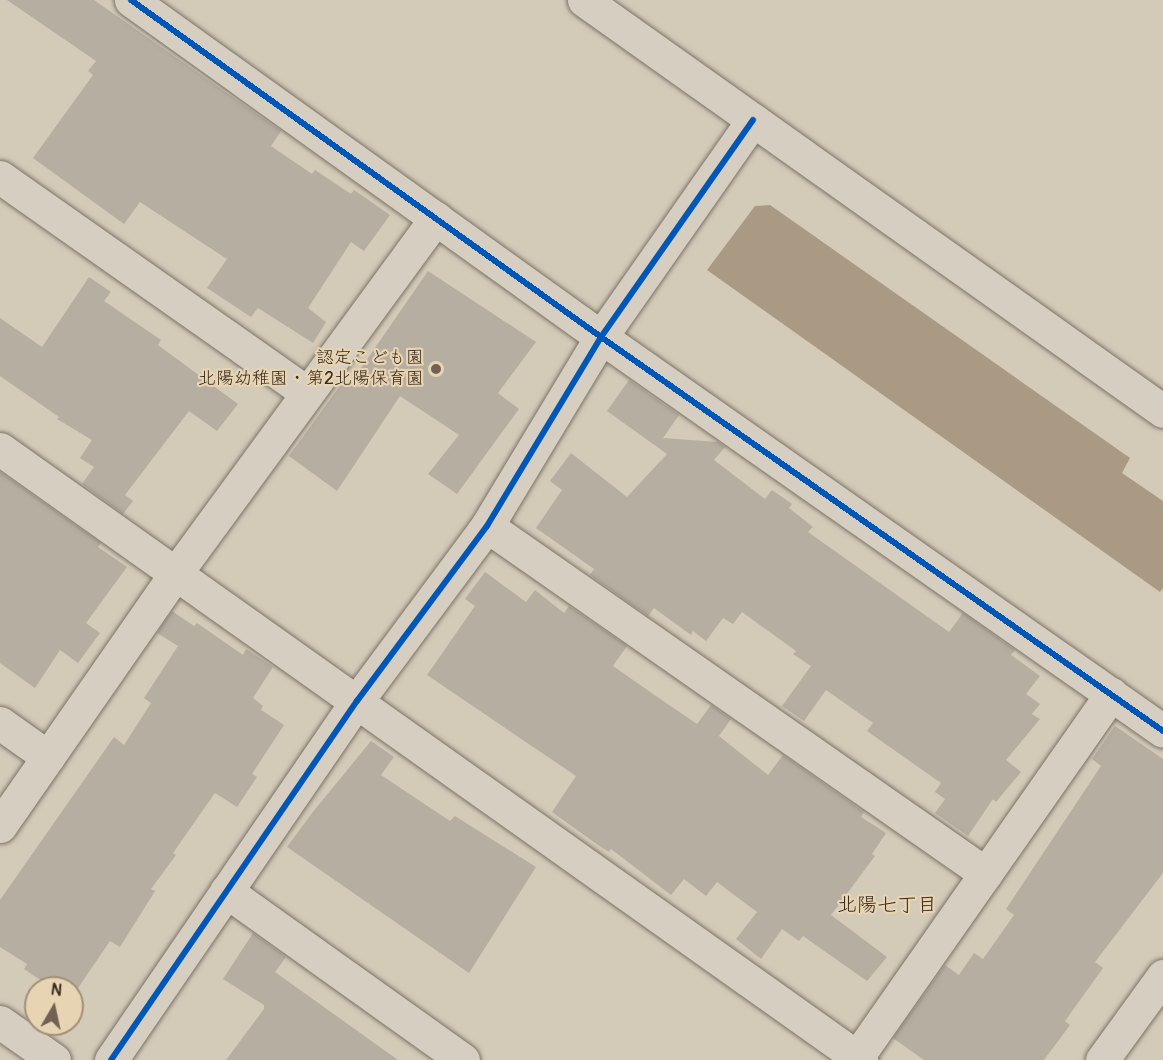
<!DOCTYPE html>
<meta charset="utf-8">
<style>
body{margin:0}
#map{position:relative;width:1163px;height:1060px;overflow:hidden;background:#d4cab8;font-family:Pangolin,"Klee One",sans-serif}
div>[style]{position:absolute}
.water>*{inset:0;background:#aa9a84}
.building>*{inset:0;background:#b6aea1}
.roads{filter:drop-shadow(0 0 2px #7b7368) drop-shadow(0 0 2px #7b7368)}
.minor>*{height:33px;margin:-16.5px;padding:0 16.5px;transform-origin:16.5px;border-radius:16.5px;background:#d6cec1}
.cycleway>*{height:6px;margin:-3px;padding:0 3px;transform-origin:3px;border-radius:3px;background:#0057b8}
.dots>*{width:16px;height:16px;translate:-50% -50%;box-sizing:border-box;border:3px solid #e7d4b2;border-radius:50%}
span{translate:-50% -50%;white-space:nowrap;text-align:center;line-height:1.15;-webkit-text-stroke:4.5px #e7d4b2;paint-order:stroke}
.poi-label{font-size:18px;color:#3b2a1e}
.right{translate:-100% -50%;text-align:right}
.neighbourhood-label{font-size:20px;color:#3b2a1e}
.north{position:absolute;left:24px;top:976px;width:60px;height:60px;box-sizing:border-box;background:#e7d4b2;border:2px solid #a29077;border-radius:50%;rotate:9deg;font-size:16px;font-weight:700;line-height:24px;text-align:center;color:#3b2a1e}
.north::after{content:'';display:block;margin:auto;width:21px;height:27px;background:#716254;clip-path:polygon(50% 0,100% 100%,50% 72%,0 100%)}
</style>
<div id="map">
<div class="water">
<div style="clip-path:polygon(770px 205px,1130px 458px,1122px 473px,1163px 501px,1163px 588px,1160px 592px,707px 270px,755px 206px)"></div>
</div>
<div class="building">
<div style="clip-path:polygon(7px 0,94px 0,281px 131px,271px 146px,312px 174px,315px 170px,351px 194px,354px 190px,390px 215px,364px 251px,351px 242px,308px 308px,326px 322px,313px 343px,258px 308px,251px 317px,207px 288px,227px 259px,140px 202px,124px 224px,33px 158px,93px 75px,88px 71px,96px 61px)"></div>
<div style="clip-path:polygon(428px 271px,536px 342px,498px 393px,519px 409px,457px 494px,428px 474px,459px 435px,400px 396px,337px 491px,289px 456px,342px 383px,348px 387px)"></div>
<div style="clip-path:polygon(89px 277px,111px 292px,104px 301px,161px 340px,158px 345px,238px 404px,217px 431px,189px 411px,125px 495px,133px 501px,123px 514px,82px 484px,94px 467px,80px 458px,92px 440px,57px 419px,59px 417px,0 376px,0 318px,42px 347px)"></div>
<div style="clip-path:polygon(629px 380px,679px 415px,663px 438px,718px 442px,725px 447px,714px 460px,765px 499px,772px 490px,792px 504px,789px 508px,813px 527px,808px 532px,949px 632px,963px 613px,1015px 650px,1011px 655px,1040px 676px,1026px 694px,1040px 704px,1032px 714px,1040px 719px,1006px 760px,1021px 772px,996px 802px,993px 799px,968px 836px,935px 813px,945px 799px,935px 792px,941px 783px,867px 731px,873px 723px,826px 690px,804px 721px,782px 706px,811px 666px,793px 654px,796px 651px,742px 612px,733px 624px,723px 618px,706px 641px,693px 631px,691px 635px,654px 608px,648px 616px,590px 575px,594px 569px,536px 528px,562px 490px,550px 481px,571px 453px,627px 497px,667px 454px,607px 411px)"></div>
<div style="clip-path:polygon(0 472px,101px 543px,98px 547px,127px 567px,86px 623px,100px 633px,78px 663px,60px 650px,35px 688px,0 663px)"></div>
<div style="clip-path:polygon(485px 572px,526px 602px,535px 590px,564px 613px,569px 606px,627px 646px,613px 666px,653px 694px,697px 724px,711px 705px,731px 719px,719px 736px,768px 775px,783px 755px,864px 812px,861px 817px,886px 833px,872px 854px,875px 856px,831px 915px,887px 957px,867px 981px,803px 936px,799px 941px,782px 929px,761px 959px,736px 939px,757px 912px,717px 882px,706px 896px,684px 879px,671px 895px,611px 849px,609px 852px,598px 845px,552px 812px,576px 776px,427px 675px,475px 606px,465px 599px)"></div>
<div style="clip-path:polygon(172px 611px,194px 626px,197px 623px,243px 655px,246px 649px,273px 667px,253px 698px,263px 706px,261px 710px,284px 725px,252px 774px,257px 777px,237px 807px,215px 793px,173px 853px,176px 855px,151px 889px,155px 891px,120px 947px,110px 941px,78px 988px,52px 988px,24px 969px,27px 964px,0 947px,0 900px,114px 737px,124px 745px,151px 703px,144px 698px,178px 646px,157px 633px)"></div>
<div style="clip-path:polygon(1115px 726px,1163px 759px,1163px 873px,1095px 962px,1103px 968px,1065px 1021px,1070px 1025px,1044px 1060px,924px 1060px,893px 1038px,945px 965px,959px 975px,974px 953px,983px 959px,1014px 915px,1006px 909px,1101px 766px,1092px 759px)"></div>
<div style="clip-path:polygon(371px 741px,394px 757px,381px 775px,450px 821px,455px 816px,536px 867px,469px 973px,287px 847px,312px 813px)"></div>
<div style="clip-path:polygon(253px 933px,286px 957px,275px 972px,398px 1060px,226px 1060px,264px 1009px,264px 1005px,223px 979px)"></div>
</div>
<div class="roads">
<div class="minor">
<div style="left:131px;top:0;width:578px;rotate:35.64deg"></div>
<div style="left:601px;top:337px;width:686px;rotate:35.03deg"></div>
<div style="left:584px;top:0;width:710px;rotate:35.37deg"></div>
<div style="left:0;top:177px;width:375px;rotate:35.1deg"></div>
<div style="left:0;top:449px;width:1056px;rotate:35.36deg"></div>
<div style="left:487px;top:526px;width:608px;rotate:34.89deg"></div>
<div style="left:0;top:723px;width:59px;rotate:35.3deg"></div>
<div style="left:0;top:826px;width:308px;rotate:-55.2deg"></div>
<div style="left:176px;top:573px;width:440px;rotate:-53.8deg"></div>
<div style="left:226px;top:891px;width:291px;rotate:35.5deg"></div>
<div style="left:0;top:1022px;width:66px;rotate:35.1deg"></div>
<div style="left:111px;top:1060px;width:435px;rotate:-55.6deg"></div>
<div style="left:357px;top:701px;width:218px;rotate:-53.4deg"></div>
<div style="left:487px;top:526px;width:221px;rotate:-58.9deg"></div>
<div style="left:601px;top:337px;width:265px;rotate:-55deg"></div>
<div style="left:855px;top:1060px;width:447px;rotate:-55deg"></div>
<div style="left:1102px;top:1060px;width:104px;rotate:-54deg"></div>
</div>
</div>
<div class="cycleway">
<div style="left:131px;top:0;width:578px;rotate:35.64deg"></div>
<div style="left:601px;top:337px;width:686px;rotate:35.03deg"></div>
<div style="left:111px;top:1060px;width:435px;rotate:-55.6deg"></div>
<div style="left:357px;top:701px;width:218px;rotate:-53.4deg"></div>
<div style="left:487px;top:526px;width:221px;rotate:-58.9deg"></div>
<div style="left:601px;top:337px;width:265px;rotate:-55deg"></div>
</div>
<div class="dots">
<div style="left:436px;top:369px;background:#716254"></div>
</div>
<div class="poi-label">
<span class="right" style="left:424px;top:369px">認定こども園<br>北陽幼稚園・第2北陽保育園</span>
</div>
<div class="neighbourhood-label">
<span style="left:887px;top:904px">北陽七丁目</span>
</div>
<div class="north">N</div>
</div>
